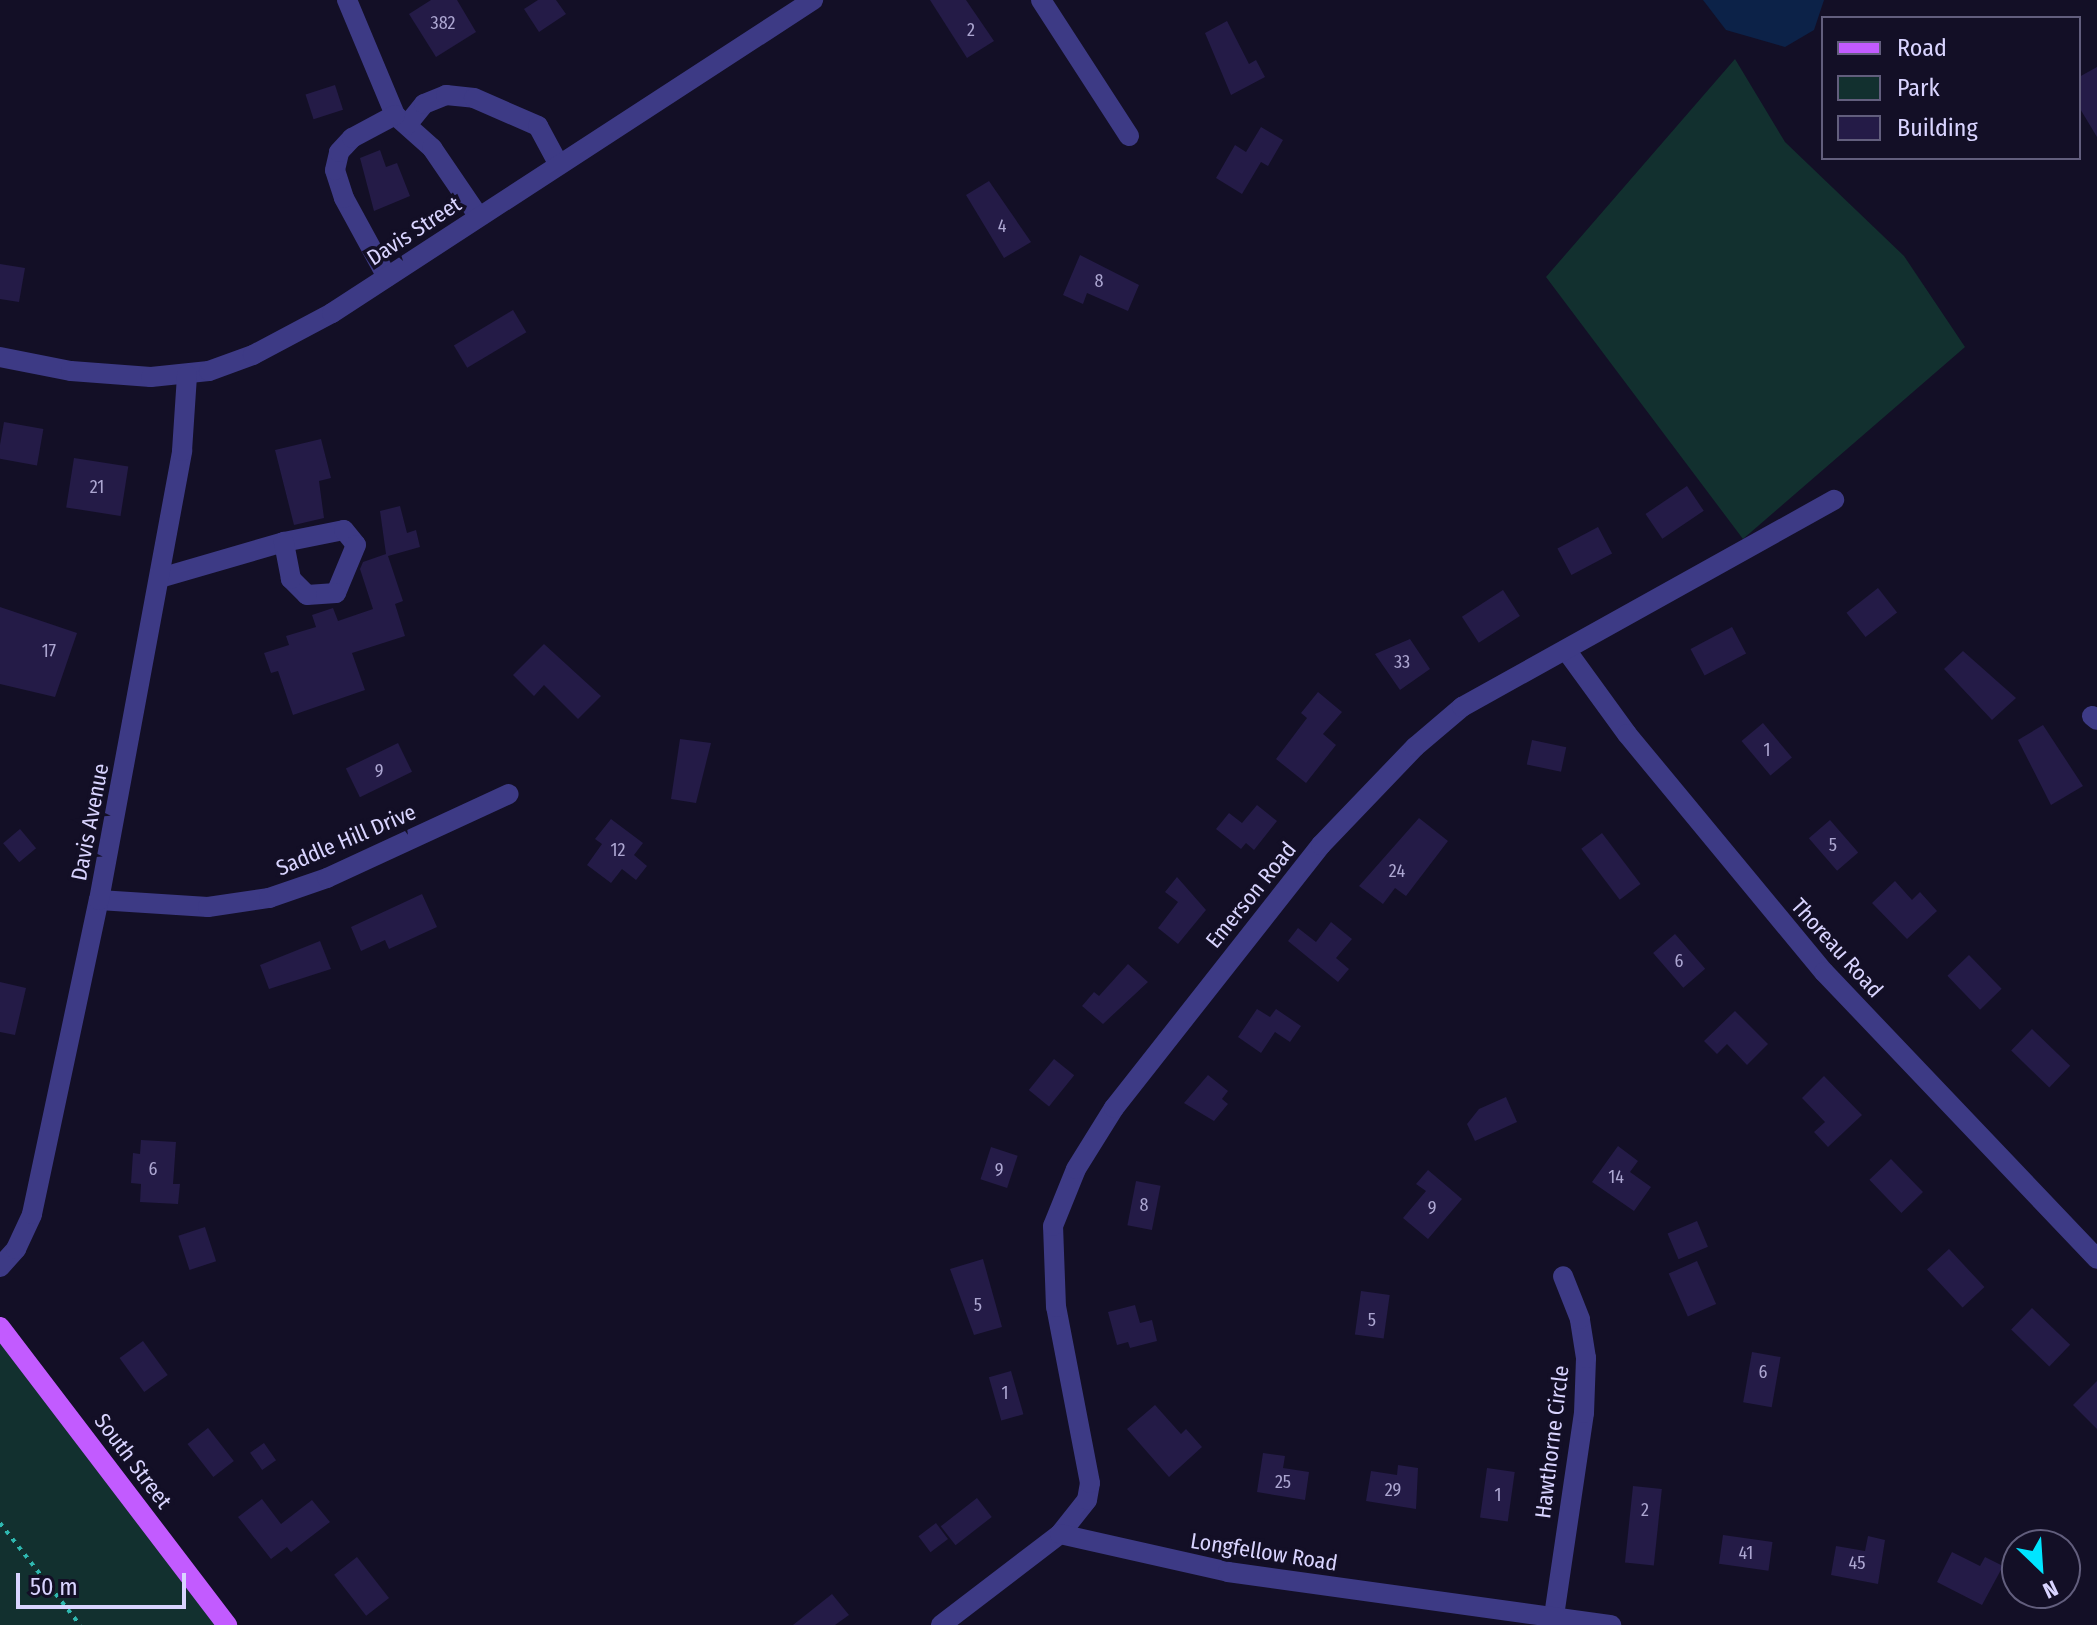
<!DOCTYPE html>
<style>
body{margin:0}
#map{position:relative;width:2097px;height:1625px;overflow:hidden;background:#130f26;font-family:"Fira Sans Condensed",sans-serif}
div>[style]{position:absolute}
.green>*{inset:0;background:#12302f}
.water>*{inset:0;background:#0c2248}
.building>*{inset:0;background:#241b47;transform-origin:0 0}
.path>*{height:4px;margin-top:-2px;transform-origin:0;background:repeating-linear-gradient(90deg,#2fb8b0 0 4px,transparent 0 10px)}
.minor>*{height:20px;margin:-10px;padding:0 10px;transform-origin:10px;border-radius:10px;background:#3d3a85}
.major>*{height:20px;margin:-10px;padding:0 10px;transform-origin:10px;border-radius:10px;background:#c25bff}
span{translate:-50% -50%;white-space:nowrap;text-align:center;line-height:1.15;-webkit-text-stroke:7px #130f26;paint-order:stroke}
.number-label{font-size:18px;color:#aca6d1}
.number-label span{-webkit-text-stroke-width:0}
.street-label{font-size:22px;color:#d9d4ff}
.legend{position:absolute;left:1821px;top:16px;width:260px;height:144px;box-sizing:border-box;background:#130f26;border:2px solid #625e7d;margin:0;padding:10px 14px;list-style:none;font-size:24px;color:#d9d4ff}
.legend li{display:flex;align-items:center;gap:16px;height:40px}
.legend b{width:40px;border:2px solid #625e7d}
.north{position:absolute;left:2001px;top:1529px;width:80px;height:80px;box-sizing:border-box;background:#130f26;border:2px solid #625e7d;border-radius:50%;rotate:155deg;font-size:22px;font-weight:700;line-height:32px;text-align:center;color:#d9d4ff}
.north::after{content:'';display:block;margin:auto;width:28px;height:36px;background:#00e5ff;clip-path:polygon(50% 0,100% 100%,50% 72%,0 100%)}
.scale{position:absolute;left:16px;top:1573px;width:170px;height:36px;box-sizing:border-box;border:4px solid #d9d4ff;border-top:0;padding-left:10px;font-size:24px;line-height:28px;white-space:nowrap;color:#d9d4ff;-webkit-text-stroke:6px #130f26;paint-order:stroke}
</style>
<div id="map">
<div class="green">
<div style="clip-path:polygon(1735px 59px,1785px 142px,1904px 256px,1965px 347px,1743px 539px,1546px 277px)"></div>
<div style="clip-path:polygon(0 1327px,227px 1625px,0 1625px)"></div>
</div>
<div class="water">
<div style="clip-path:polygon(1703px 0,1824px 0,1814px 30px,1785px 47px,1726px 30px)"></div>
</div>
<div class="building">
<div style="clip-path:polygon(431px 0,457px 0,476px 32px,436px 57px,409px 14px)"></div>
<div style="clip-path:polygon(538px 0,556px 0,566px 14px,539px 32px,524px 9px)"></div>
<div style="clip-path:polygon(930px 0,966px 0,994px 41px,967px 58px)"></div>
<div style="clip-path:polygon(1227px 21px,1249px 64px,1256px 60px,1265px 77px,1231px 95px,1205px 33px)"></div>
<div style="clip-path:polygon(2097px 67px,2097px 137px,2079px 107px,2079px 77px)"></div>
<div style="left:335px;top:85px;width:26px;height:31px;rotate:72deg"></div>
<div style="clip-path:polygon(1261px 127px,1283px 140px,1268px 166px,1261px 162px,1242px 194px,1216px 178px,1235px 145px,1246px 152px)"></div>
<div style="clip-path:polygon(380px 150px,386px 167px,397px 163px,410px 196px,374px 211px,360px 158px)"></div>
<div style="clip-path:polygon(989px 181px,1031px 242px,1004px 258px,966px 195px)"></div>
<div style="clip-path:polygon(1080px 255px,1139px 285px,1128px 311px,1087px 293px,1083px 304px,1063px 295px)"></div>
<div style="clip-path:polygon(0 264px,25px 268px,19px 302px,0 299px)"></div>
<div style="left:513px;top:310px;width:26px;height:69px;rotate:59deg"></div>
<div style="left:4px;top:422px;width:40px;height:37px;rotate:10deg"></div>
<div style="clip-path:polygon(321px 439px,331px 478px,319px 481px,324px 518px,294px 525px,275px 450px)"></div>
<div style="left:74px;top:458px;width:55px;height:50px;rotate:9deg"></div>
<div style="left:1687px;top:486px;width:30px;height:50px;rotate:56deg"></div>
<div style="clip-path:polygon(400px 506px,407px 533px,416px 530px,420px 547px,388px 556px,403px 601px,395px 604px,405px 636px,352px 653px,365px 690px,293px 715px,278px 671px,271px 673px,264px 653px,289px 645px,286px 636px,316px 627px,312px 615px,333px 608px,338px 621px,373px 609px,360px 569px,363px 562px,386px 554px,380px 511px)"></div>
<div style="left:1598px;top:527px;width:30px;height:46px;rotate:62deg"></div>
<div style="left:1878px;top:588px;width:31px;height:40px;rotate:52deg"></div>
<div style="left:1503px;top:590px;width:31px;height:49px;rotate:57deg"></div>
<div style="clip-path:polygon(0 607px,77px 633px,55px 697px,0 684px)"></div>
<div style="left:1732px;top:627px;width:30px;height:47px;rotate:62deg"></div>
<div style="clip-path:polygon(1410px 639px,1430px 669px,1400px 690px,1375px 654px)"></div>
<div style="clip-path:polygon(544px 644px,601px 696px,578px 719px,544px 685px,534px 696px,513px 675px)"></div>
<div style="clip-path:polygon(1963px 651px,2016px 698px,1992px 720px,1944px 669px)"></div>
<div style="clip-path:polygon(1318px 692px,1342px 712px,1323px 734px,1336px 745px,1306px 783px,1276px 759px,1307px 718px,1301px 713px)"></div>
<div style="left:1763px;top:723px;width:45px;height:28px;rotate:50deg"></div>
<div style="clip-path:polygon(2043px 725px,2083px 786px,2051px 805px,2018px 740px)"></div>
<div style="clip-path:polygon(680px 739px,711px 743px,696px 803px,671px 799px)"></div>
<div style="left:1532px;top:740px;width:35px;height:25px;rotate:12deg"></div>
<div style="left:398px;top:743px;width:32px;height:58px;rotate:64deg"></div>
<div style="clip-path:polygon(1257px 805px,1277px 821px,1254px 850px,1246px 843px,1241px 849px,1216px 829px,1229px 813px,1242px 823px)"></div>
<div style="clip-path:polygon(1419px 818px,1448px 841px,1406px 896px,1395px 888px,1383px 904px,1359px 886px)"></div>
<div style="clip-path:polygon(611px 819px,643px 843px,634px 855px,647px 866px,636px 880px,622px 869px,611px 883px,587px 865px,602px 844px,595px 839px)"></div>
<div style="left:1830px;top:820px;width:43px;height:28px;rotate:49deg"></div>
<div style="left:20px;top:829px;width:25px;height:22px;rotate:50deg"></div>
<div style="left:1602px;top:833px;width:64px;height:26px;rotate:53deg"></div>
<div style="clip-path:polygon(1177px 877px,1206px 910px,1178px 944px,1158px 928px,1178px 902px,1165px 892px)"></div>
<div style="clip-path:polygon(1895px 881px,1912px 900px,1920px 892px,1937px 911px,1907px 939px,1872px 903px)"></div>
<div style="clip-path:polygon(422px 894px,437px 927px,389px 949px,385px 940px,361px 951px,351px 927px)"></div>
<div style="clip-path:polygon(1331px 922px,1352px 939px,1336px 958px,1349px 969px,1338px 982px,1288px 941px,1298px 928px,1316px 942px)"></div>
<div style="left:1675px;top:934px;width:46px;height:29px;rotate:49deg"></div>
<div style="clip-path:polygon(320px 941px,331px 969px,269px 989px,260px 965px)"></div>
<div style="left:1969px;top:955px;width:47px;height:30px;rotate:46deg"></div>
<div style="clip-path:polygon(1128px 964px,1148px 982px,1103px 1024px,1082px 1006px,1094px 992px,1099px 996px)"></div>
<div style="clip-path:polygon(0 982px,26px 988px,15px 1035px,0 1032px)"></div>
<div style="clip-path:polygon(1257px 1009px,1270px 1017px,1276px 1009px,1301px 1026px,1290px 1042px,1275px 1032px,1261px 1053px,1238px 1037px)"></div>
<div style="clip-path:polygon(1735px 1011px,1768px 1044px,1747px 1065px,1727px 1044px,1717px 1054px,1704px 1041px)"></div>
<div style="left:2032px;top:1029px;width:53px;height:30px;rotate:44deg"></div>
<div style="left:1054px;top:1059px;width:26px;height:40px;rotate:39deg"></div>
<div style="clip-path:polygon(1208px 1075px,1228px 1091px,1222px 1099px,1228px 1104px,1214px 1121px,1184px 1103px)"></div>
<div style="clip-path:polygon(1824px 1076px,1862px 1115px,1828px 1147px,1814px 1132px,1825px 1122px,1802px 1098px)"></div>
<div style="clip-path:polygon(1506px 1097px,1517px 1122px,1475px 1141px,1467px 1124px,1479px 1109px)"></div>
<div style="clip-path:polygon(141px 1140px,176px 1142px,173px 1184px,180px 1184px,178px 1204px,140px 1202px,141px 1184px,131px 1183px,133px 1153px,140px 1154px)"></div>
<div style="clip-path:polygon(1618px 1146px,1638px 1161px,1630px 1172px,1651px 1187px,1634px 1211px,1592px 1182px)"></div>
<div style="left:991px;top:1147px;width:28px;height:34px;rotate:18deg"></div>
<div style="left:1891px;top:1159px;width:46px;height:30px;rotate:46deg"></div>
<div style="clip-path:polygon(1428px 1170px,1462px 1199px,1428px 1239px,1403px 1218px,1426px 1191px,1416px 1184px)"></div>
<div style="left:1136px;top:1181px;width:25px;height:45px;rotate:11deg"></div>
<div style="left:1697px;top:1221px;width:28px;height:32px;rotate:67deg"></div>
<div style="left:205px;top:1227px;width:36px;height:28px;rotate:72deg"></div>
<div style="left:1949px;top:1249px;width:52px;height:30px;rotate:47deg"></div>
<div style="clip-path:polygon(983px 1259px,1002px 1327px,974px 1335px,950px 1269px)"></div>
<div style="left:1697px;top:1261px;width:47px;height:31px;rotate:66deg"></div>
<div style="left:1361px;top:1291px;width:29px;height:44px;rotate:8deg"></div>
<div style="clip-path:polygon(1135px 1305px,1140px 1323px,1152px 1320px,1157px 1341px,1130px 1348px,1128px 1342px,1117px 1345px,1108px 1312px)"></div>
<div style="left:2032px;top:1308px;width:53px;height:30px;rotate:44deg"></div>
<div style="left:143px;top:1341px;width:42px;height:29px;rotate:54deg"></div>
<div style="left:1752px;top:1352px;width:29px;height:51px;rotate:10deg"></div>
<div style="left:1011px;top:1371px;width:45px;height:23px;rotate:74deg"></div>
<div style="clip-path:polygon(2097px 1381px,2097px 1429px,2073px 1405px)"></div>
<div style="clip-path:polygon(1155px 1405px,1181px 1434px,1186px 1429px,1202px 1447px,1169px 1477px,1127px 1429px)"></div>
<div style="left:208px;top:1428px;width:42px;height:26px;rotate:52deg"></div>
<div style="left:264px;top:1443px;width:21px;height:17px;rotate:55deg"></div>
<div style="clip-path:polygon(1263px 1453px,1285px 1456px,1283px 1468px,1309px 1472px,1305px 1500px,1257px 1492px)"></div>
<div style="clip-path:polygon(1398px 1465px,1418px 1468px,1416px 1509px,1366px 1501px,1371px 1471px,1397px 1475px)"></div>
<div style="left:1487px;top:1468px;width:28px;height:50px;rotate:8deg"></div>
<div style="left:1633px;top:1486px;width:29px;height:77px;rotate:6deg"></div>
<div style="left:977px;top:1498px;width:24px;height:46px;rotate:52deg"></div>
<div style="clip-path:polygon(262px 1499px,281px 1524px,312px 1500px,330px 1522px,291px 1552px,287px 1547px,271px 1559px,238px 1517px)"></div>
<div style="left:936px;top:1523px;width:20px;height:22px;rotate:53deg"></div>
<div style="left:1723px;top:1535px;width:50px;height:29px;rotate:8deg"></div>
<div style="clip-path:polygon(1868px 1536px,1885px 1540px,1878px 1584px,1831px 1575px,1836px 1546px,1865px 1551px)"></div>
<div style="clip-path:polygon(1952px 1552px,1980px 1566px,1985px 1557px,2003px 1566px,1982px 1605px,1937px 1582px)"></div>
<div style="left:357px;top:1557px;width:52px;height:29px;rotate:52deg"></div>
<div style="clip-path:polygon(832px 1594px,849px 1615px,835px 1625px,793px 1625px)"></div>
</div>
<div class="path">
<div style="left:0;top:1523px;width:130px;rotate:51.9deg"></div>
</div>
<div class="minor">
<div style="left:347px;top:0;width:125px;rotate:67.3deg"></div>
<div style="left:395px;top:115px;width:50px;rotate:41.7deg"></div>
<div style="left:432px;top:148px;width:83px;rotate:55.7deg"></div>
<div style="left:1041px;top:0;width:162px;rotate:57.1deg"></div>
<div style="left:407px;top:125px;width:27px;rotate:-51deg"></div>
<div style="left:424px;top:104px;width:24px;rotate:-22deg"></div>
<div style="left:446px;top:95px;width:28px;rotate:6deg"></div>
<div style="left:474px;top:98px;width:70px;rotate:23.6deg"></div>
<div style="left:538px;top:126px;width:44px;rotate:61.7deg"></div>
<div style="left:387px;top:277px;width:90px;rotate:-118.6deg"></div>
<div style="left:344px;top:198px;width:29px;rotate:-108deg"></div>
<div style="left:335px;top:170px;width:18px;rotate:-77deg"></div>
<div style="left:339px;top:152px;width:19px;rotate:-47deg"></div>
<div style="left:352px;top:138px;width:49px;rotate:-28.1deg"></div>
<div style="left:0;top:357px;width:72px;rotate:11.2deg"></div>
<div style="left:71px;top:371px;width:80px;rotate:4.3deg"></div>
<div style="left:151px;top:377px;width:58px;rotate:-5.9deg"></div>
<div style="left:209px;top:371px;width:47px;rotate:-20deg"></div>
<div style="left:253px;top:355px;width:89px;rotate:-28deg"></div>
<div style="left:332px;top:313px;width:574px;rotate:-33.05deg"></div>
<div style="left:160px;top:578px;width:129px;rotate:-16.2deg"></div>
<div style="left:284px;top:542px;width:61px;rotate:-11.3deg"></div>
<div style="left:344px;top:530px;width:19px;rotate:51deg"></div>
<div style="left:356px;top:545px;width:52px;rotate:112.6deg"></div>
<div style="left:336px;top:593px;width:29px;rotate:176deg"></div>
<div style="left:307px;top:595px;width:23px;rotate:-135deg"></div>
<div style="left:291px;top:579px;width:38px;rotate:-101deg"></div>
<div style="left:1566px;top:650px;width:104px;rotate:54deg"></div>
<div style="left:1627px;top:734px;width:309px;rotate:50.4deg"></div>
<div style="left:1824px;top:972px;width:396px;rotate:46.4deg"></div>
<div style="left:2092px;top:716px;width:6px;rotate:39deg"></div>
<div style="left:99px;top:900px;width:109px;rotate:3.7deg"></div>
<div style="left:208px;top:907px;width:62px;rotate:-8.4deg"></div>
<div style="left:269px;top:898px;width:61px;rotate:-19deg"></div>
<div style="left:327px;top:878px;width:200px;rotate:-24.8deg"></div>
<div style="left:0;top:1267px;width:24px;rotate:-48deg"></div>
<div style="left:16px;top:1249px;width:38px;rotate:-65deg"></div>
<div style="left:32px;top:1214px;width:321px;rotate:-78deg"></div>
<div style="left:99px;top:900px;width:457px;rotate:-79.5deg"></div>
<div style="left:182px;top:451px;width:76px;rotate:-86.2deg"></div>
<div style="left:1060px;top:1534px;width:43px;rotate:-51.5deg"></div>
<div style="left:1087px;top:1500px;width:17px;rotate:-80deg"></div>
<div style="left:1090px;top:1483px;width:179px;rotate:-100.9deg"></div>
<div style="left:1056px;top:1307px;width:81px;rotate:-92.1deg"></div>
<div style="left:1053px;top:1226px;width:61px;rotate:-68deg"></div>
<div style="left:1076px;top:1169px;width:72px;rotate:-58.1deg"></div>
<div style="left:1114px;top:1108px;width:335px;rotate:-51.8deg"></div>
<div style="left:1321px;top:845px;width:136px;rotate:-46.2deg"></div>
<div style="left:1415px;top:747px;width:62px;rotate:-40.4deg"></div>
<div style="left:1462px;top:707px;width:426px;rotate:-29.1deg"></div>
<div style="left:1554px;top:1616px;width:205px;rotate:-81.6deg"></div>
<div style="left:1584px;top:1413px;width:55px;rotate:-87.9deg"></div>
<div style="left:1586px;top:1358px;width:39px;rotate:-99deg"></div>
<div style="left:1580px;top:1319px;width:46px;rotate:-111.6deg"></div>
<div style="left:941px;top:1625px;width:150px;rotate:-37.4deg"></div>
<div style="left:1060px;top:1534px;width:172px;rotate:12.7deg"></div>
<div style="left:1228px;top:1572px;width:387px;rotate:7.9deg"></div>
</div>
<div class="major">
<div style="left:0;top:1327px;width:375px;rotate:52.7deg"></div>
</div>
<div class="number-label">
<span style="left:443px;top:23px">382</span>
<span style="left:971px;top:30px">2</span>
<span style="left:1002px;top:226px">4</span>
<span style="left:1099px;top:281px">8</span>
<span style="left:97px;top:487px">21</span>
<span style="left:49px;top:651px">17</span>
<span style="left:1402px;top:662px">33</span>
<span style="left:1767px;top:750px">1</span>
<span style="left:379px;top:771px">9</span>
<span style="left:1833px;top:845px">5</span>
<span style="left:618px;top:850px">12</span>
<span style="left:1397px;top:871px">24</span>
<span style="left:1679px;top:961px">6</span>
<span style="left:153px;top:1169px">6</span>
<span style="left:999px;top:1170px">9</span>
<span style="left:1616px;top:1177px">14</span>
<span style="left:1144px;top:1205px">8</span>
<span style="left:1432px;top:1208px">9</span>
<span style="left:978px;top:1305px">5</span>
<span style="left:1372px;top:1320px">5</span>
<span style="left:1763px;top:1372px">6</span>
<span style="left:1005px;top:1393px">1</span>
<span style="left:1283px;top:1482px">25</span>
<span style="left:1393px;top:1490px">29</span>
<span style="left:1498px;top:1495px">1</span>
<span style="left:1645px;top:1510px">2</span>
<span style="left:1746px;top:1553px">41</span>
<span style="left:1857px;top:1563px">45</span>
</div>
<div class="street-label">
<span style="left:414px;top:231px;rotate:-33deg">Davis Street</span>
<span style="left:90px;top:822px;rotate:-79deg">Davis Avenue</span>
<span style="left:346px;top:840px;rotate:-23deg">Saddle Hill Drive</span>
<span style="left:1251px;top:895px;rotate:-51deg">Emerson Road</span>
<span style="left:1837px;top:948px;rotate:48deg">Thoreau Road</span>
<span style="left:1552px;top:1442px;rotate:-83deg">Hawthorne Circle</span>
<span style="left:133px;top:1461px;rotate:53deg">South Street</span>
<span style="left:1264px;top:1552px;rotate:9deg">Longfellow Road</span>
</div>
<ul class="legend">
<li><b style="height:10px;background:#c25bff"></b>Road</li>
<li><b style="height:22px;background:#12302f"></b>Park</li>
<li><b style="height:22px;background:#241b47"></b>Building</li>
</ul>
<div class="north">N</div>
<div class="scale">50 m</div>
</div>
